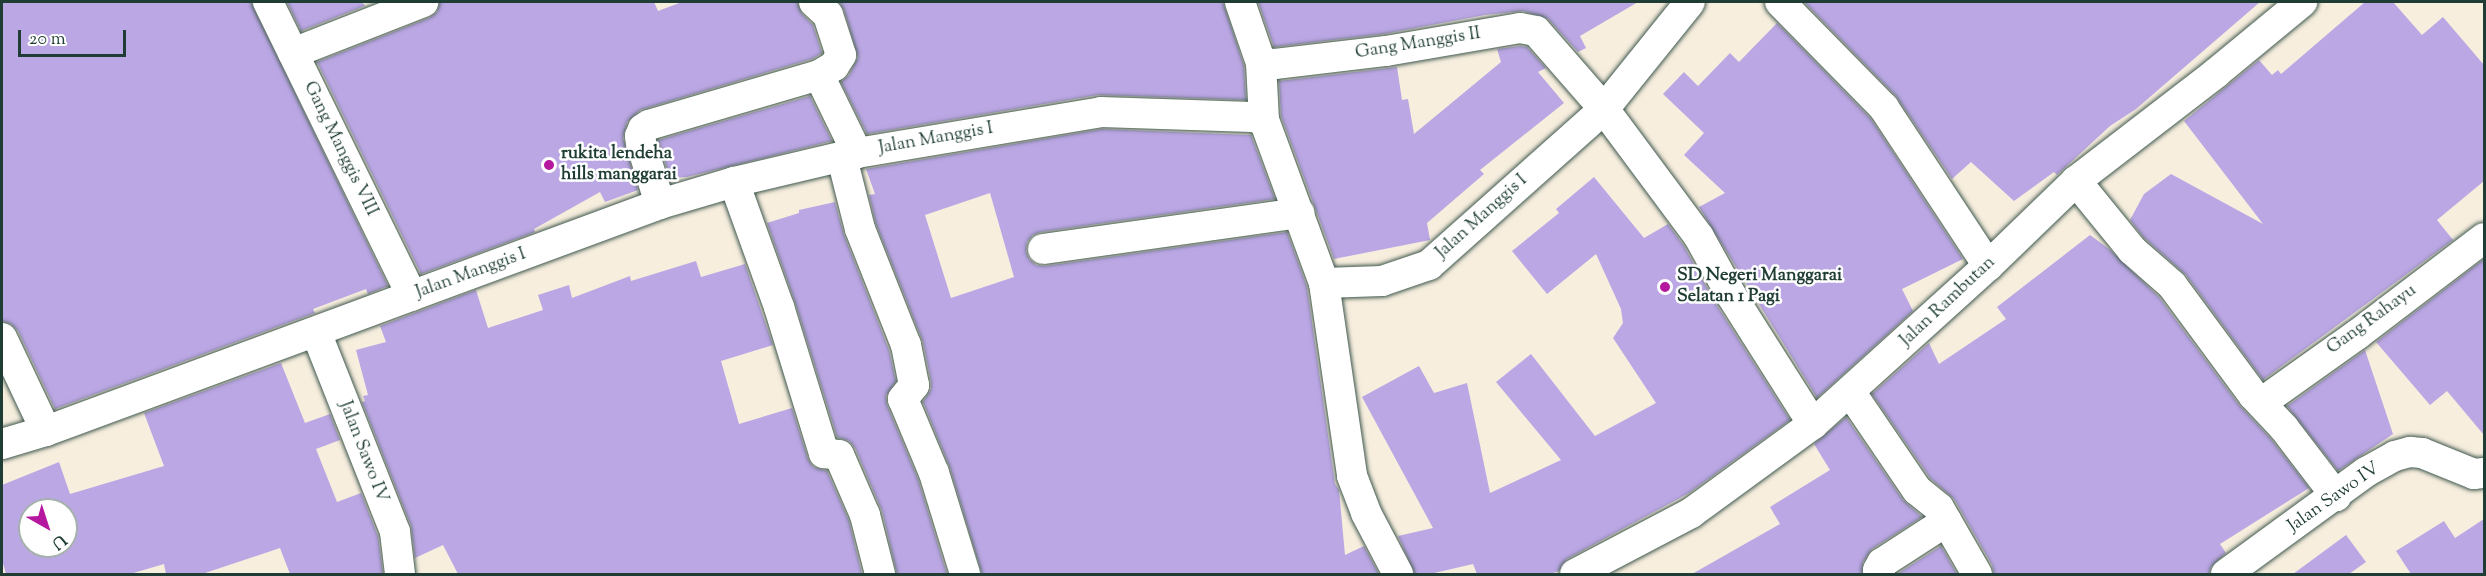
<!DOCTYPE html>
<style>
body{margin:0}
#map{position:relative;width:2486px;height:576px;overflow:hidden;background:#f7eede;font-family:"Sorts Mill Goudy",serif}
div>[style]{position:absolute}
.building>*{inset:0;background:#bba7e4}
.roads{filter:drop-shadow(0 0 2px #3f584e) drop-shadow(0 0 2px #3f584e)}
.minor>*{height:30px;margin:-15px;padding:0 15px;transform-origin:15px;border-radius:15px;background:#fff}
.dots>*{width:16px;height:16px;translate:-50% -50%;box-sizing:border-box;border:3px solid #fff;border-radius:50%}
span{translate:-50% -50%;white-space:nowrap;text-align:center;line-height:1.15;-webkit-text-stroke:5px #fff;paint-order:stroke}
.street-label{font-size:18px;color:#1f3d34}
.poi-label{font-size:18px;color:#1f3d34;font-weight:700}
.left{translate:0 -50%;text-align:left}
.frame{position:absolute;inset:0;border:3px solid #1f3d34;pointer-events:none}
.north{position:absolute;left:18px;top:498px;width:60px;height:60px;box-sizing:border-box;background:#fff;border:2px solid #a5b1ae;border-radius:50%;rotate:141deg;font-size:16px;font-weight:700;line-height:24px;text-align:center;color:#1f3d34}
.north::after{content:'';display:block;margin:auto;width:21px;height:27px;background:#b5179e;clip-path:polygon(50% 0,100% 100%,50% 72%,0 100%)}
.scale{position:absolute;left:18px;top:30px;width:108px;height:27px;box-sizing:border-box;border:3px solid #1f3d34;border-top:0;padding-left:8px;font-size:18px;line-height:21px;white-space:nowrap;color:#1f3d34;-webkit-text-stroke:4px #fff;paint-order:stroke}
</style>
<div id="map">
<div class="building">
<div style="clip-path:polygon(2px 2px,251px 2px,388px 286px,368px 294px,366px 289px,313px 309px,315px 313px,55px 409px,18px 331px,11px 324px,2px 321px)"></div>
<div style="clip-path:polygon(287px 2px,362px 2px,365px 6px,301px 31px)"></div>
<div style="clip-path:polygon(440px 2px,654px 2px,658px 11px,682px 2px,797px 2px,802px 14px,813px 25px,822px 53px,812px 59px,640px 110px,627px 122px,623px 138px,638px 190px,605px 202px,600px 192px,534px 229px,535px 232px,421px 274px,317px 62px,429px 18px,437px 12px)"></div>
<div style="clip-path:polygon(839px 2px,1223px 2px,1244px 66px,1246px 100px,1098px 95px,867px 134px,841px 82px,849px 75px,858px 57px,844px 10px)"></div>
<div style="clip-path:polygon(1258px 2px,1638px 2px,1580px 36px,1586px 48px,1578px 52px,1548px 19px,1523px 11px,1485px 15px,1384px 34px,1274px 47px)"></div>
<div style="clip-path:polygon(1804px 2px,2260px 2px,2136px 109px,2110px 126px,2057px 175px,2054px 172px,2014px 201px,1971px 162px,1952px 179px,1896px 96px)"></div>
<div style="clip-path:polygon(2365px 2px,2393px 2px,2422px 35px,2443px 17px,2484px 65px,2484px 181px,2437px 220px,2453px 240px,2263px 380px,2186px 275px,2144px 238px,2130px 220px,2144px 194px,2171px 174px,2263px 224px,2184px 121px,2259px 60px,2272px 75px,2278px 70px,2281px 74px)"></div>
<div style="clip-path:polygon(1777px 23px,1871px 119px,1963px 259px,1902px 289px,1913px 311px,1817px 398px,1699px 207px,1725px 193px,1684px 155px,1704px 133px,1663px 94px,1684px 72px,1698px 86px,1730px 53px,1739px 62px)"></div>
<div style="clip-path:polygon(1520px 46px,1527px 47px,1546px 68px,1538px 72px,1564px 103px,1480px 170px,1484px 174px,1427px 223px,1430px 240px,1334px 259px,1281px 116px,1279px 81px,1397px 67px,1402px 100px,1408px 99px,1414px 134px,1501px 62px,1497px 49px)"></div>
<div style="clip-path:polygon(810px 96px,832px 141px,687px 177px,670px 178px,658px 140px)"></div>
<div style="clip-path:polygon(evenodd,1102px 129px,1251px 135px,1275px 199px,1041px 232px,1033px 235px,1027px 242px,1026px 251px,1029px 259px,1036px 265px,1045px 266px,1287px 232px,1307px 287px,1335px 484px,1339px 490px,1345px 555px,1364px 546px,1379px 574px,982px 574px,950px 468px,923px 402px,931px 389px,931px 382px,923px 342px,876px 224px,869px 195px,875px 194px,866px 169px,1102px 129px,990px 193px,1014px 277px,951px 298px,925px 215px,990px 193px)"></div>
<div style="clip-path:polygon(1594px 177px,1644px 238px,1668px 224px,1684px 246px,1716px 304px,1790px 420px,1689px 493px,1567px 559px,1559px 571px,1550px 574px,1477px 574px,1473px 564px,1430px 574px,1415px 574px,1398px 536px,1433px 528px,1362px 397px,1419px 366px,1434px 393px,1467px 383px,1490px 493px,1561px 460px,1496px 382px,1531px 354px,1595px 436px,1656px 403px,1613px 338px,1623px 323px,1621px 309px,1596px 254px,1547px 294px,1512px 251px,1559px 213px,1556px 209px)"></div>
<div style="clip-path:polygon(835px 202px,844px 235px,889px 350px,896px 381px,886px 396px,887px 405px,918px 479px,947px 574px,897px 574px,882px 511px,855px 448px,849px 441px,837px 437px,795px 302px,767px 223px,799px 213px,799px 210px)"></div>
<div style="clip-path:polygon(2090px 235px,2109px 249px,2159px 297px,2239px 405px,2271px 439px,2309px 488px,2220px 544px,2226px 553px,2211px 567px,2209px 574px,1994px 574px,1992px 565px,1954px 499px,1930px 478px,1872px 394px,1929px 343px,1939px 364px,2006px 319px,1997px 307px)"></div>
<div style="clip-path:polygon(2484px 259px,2484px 435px,2447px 391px,2430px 405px,2376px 342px)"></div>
<div style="clip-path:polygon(696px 261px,701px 277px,745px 264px,773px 345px,721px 361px,739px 424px,792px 408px,808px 459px,813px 467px,827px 471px,849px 521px,862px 574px,458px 574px,443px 545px,415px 558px,411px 526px,362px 402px,365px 401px,363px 396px,368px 395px,356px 350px,386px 342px,380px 326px,476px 290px,488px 328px,543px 310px,538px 295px,569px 285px,572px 298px,630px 276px,631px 281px)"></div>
<div style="clip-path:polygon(2365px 350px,2393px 434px,2338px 471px,2287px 406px)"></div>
<div style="clip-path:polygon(evenodd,281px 363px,305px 423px,330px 414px,340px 440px,316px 449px,337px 502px,361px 493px,378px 536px,383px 573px,290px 574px,280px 548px,202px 574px,166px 574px,164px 564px,130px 574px,6px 574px,2px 560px,2px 485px,59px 462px,70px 494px,164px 466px,144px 413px,281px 363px,30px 510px,66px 510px,66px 546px,30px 546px,30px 510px)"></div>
<div style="clip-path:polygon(1846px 417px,1903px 500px,1922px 517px,1872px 549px,1863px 562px,1862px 574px,1692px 574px,1780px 524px,1770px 507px,1830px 470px,1814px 444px)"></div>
<div style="clip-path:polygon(2484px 519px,2484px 574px,2411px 574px,2396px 551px,2444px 521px,2455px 538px)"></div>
<div style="clip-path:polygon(2346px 535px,2366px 562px,2349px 574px,2293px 574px)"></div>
<div style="clip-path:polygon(1941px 546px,1957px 574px,1897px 574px)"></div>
</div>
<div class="roads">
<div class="minor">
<div style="left:268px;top:2px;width:327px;rotate:63.9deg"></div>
<div style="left:814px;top:2px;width:19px;rotate:43deg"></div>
<div style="left:828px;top:15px;width:42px;rotate:72deg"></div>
<div style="left:841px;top:55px;width:13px;rotate:122deg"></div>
<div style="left:834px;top:66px;width:17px;rotate:149deg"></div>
<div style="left:819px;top:75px;width:87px;rotate:64deg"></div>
<div style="left:1240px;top:2px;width:65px;rotate:71deg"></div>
<div style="left:1261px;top:63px;width:14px;rotate:4deg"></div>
<div style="left:1275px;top:64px;width:112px;rotate:-6.7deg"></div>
<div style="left:1386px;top:51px;width:136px;rotate:-9.7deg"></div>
<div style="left:1520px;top:28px;width:16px;rotate:11deg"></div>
<div style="left:1536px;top:31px;width:103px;rotate:48.9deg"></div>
<div style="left:1604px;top:109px;width:159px;rotate:53.4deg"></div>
<div style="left:1699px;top:237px;width:66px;rotate:61.1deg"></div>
<div style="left:1731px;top:295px;width:153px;rotate:57.6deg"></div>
<div style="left:1780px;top:2px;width:148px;rotate:45.5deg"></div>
<div style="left:1884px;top:108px;width:189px;rotate:56.6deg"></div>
<div style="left:293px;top:53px;width:140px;rotate:-21.4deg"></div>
<div style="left:1261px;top:63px;width:57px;rotate:87deg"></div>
<div style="left:1264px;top:120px;width:174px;rotate:69.8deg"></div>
<div style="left:1324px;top:283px;width:58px;rotate:-2deg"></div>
<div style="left:1382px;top:281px;width:50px;rotate:-18.8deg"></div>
<div style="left:1429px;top:265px;width:234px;rotate:-41.7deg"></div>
<div style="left:1604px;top:109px;width:137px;rotate:-51.2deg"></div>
<div style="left:842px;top:158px;width:73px;rotate:75.8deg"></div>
<div style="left:860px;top:229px;width:125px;rotate:68.4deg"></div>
<div style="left:906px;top:345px;width:41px;rotate:78.7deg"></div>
<div style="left:914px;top:385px;width:18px;rotate:128deg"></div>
<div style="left:903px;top:399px;width:80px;rotate:67.3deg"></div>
<div style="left:934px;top:473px;width:106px;rotate:72.9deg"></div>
<div style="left:2076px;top:181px;width:89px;rotate:50.9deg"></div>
<div style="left:2132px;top:250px;width:53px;rotate:41.2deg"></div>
<div style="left:2172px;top:285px;width:137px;rotate:53.6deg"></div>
<div style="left:2253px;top:395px;width:45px;rotate:46.8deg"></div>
<div style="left:2284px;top:428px;width:86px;rotate:52.6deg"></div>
<div style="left:734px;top:182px;width:133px;rotate:70.2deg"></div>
<div style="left:779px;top:307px;width:153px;rotate:72.9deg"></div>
<div style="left:824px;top:453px;width:15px;rotate:8deg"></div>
<div style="left:839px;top:455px;width:65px;rotate:66.6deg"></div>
<div style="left:865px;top:515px;width:61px;rotate:75.7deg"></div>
<div style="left:660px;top:204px;width:64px;rotate:-107.3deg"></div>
<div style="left:641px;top:143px;width:7px;rotate:-98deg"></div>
<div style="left:640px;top:136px;width:8px;rotate:-67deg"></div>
<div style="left:643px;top:129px;width:7px;rotate:-34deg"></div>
<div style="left:649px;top:125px;width:177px;rotate:-16.4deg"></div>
<div style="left:1043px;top:249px;width:259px;rotate:-8deg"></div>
<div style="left:1324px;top:283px;width:195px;rotate:81.7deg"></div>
<div style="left:1352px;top:476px;width:40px;rotate:69deg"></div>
<div style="left:1366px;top:513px;width:69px;rotate:62.3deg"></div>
<div style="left:316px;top:332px;width:215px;rotate:68.4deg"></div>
<div style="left:395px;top:532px;width:42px;rotate:83.2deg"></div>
<div style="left:2px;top:338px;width:103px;rotate:64.7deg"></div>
<div style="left:1851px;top:393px;width:117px;rotate:55.8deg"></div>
<div style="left:1917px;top:490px;width:28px;rotate:39deg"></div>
<div style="left:1939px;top:508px;width:76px;rotate:60.1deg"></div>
<div style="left:2261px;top:403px;width:119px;rotate:-35.4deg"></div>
<div style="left:2358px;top:334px;width:158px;rotate:-37.3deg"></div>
<div style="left:2px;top:444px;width:46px;rotate:-16.5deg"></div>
<div style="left:46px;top:431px;width:655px;rotate:-20.29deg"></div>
<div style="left:660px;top:204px;width:77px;rotate:-16.6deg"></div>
<div style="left:734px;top:182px;width:126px;rotate:-13.3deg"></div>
<div style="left:857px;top:153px;width:247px;rotate:-9.5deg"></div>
<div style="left:1101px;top:112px;width:151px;rotate:1.9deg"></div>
<div style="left:1252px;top:117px;width:12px;rotate:14deg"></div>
<div style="left:1575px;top:574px;width:131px;rotate:-27.7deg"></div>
<div style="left:1691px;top:513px;width:151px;rotate:-36.1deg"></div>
<div style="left:1813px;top:424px;width:236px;rotate:-42.1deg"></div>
<div style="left:1988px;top:266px;width:122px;rotate:-44deg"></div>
<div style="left:2076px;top:181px;width:177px;rotate:-37.6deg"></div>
<div style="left:2216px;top:73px;width:112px;rotate:-39.5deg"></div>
<div style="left:1880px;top:574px;width:4px;rotate:-117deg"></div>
<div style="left:1878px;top:570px;width:8px;rotate:-60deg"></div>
<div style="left:1882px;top:563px;width:77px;rotate:-32.9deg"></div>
<div style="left:2226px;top:574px;width:173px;rotate:-36.1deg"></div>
<div style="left:2366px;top:472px;width:33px;rotate:-29deg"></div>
<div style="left:2395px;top:456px;width:16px;rotate:-15deg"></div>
<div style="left:2410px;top:452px;width:12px;rotate:5deg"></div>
<div style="left:2422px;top:453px;width:56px;rotate:22deg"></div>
<div style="left:2474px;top:474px;width:10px;rotate:-6deg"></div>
</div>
</div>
<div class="dots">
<div style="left:549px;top:165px;background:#b5179e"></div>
<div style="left:1665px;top:287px;background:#b5179e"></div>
</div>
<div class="street-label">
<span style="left:1418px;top:44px;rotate:-9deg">Gang Manggis II</span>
<span style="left:936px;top:139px;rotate:-10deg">Jalan Manggis I</span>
<span style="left:340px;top:149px;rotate:64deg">Gang Manggis VIII</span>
<span style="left:1482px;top:217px;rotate:-42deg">Jalan Manggis I</span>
<span style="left:471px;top:274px;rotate:-20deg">Jalan Manggis I</span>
<span style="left:1948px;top:302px;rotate:-43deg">Jalan Rambutan</span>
<span style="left:2372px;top:320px;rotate:-36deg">Gang Rahayu</span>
<span style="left:363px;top:452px;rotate:69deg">Jalan Sawo IV</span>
<span style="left:2334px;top:498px;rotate:-35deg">Jalan Sawo IV</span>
</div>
<div class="poi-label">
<span class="left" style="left:561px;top:165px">rukita lendeha<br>hills manggarai</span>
<span class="left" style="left:1677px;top:287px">SD Negeri Manggarai<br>Selatan 1 Pagi</span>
</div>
<div class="frame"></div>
<div class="north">U</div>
<div class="scale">20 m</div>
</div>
